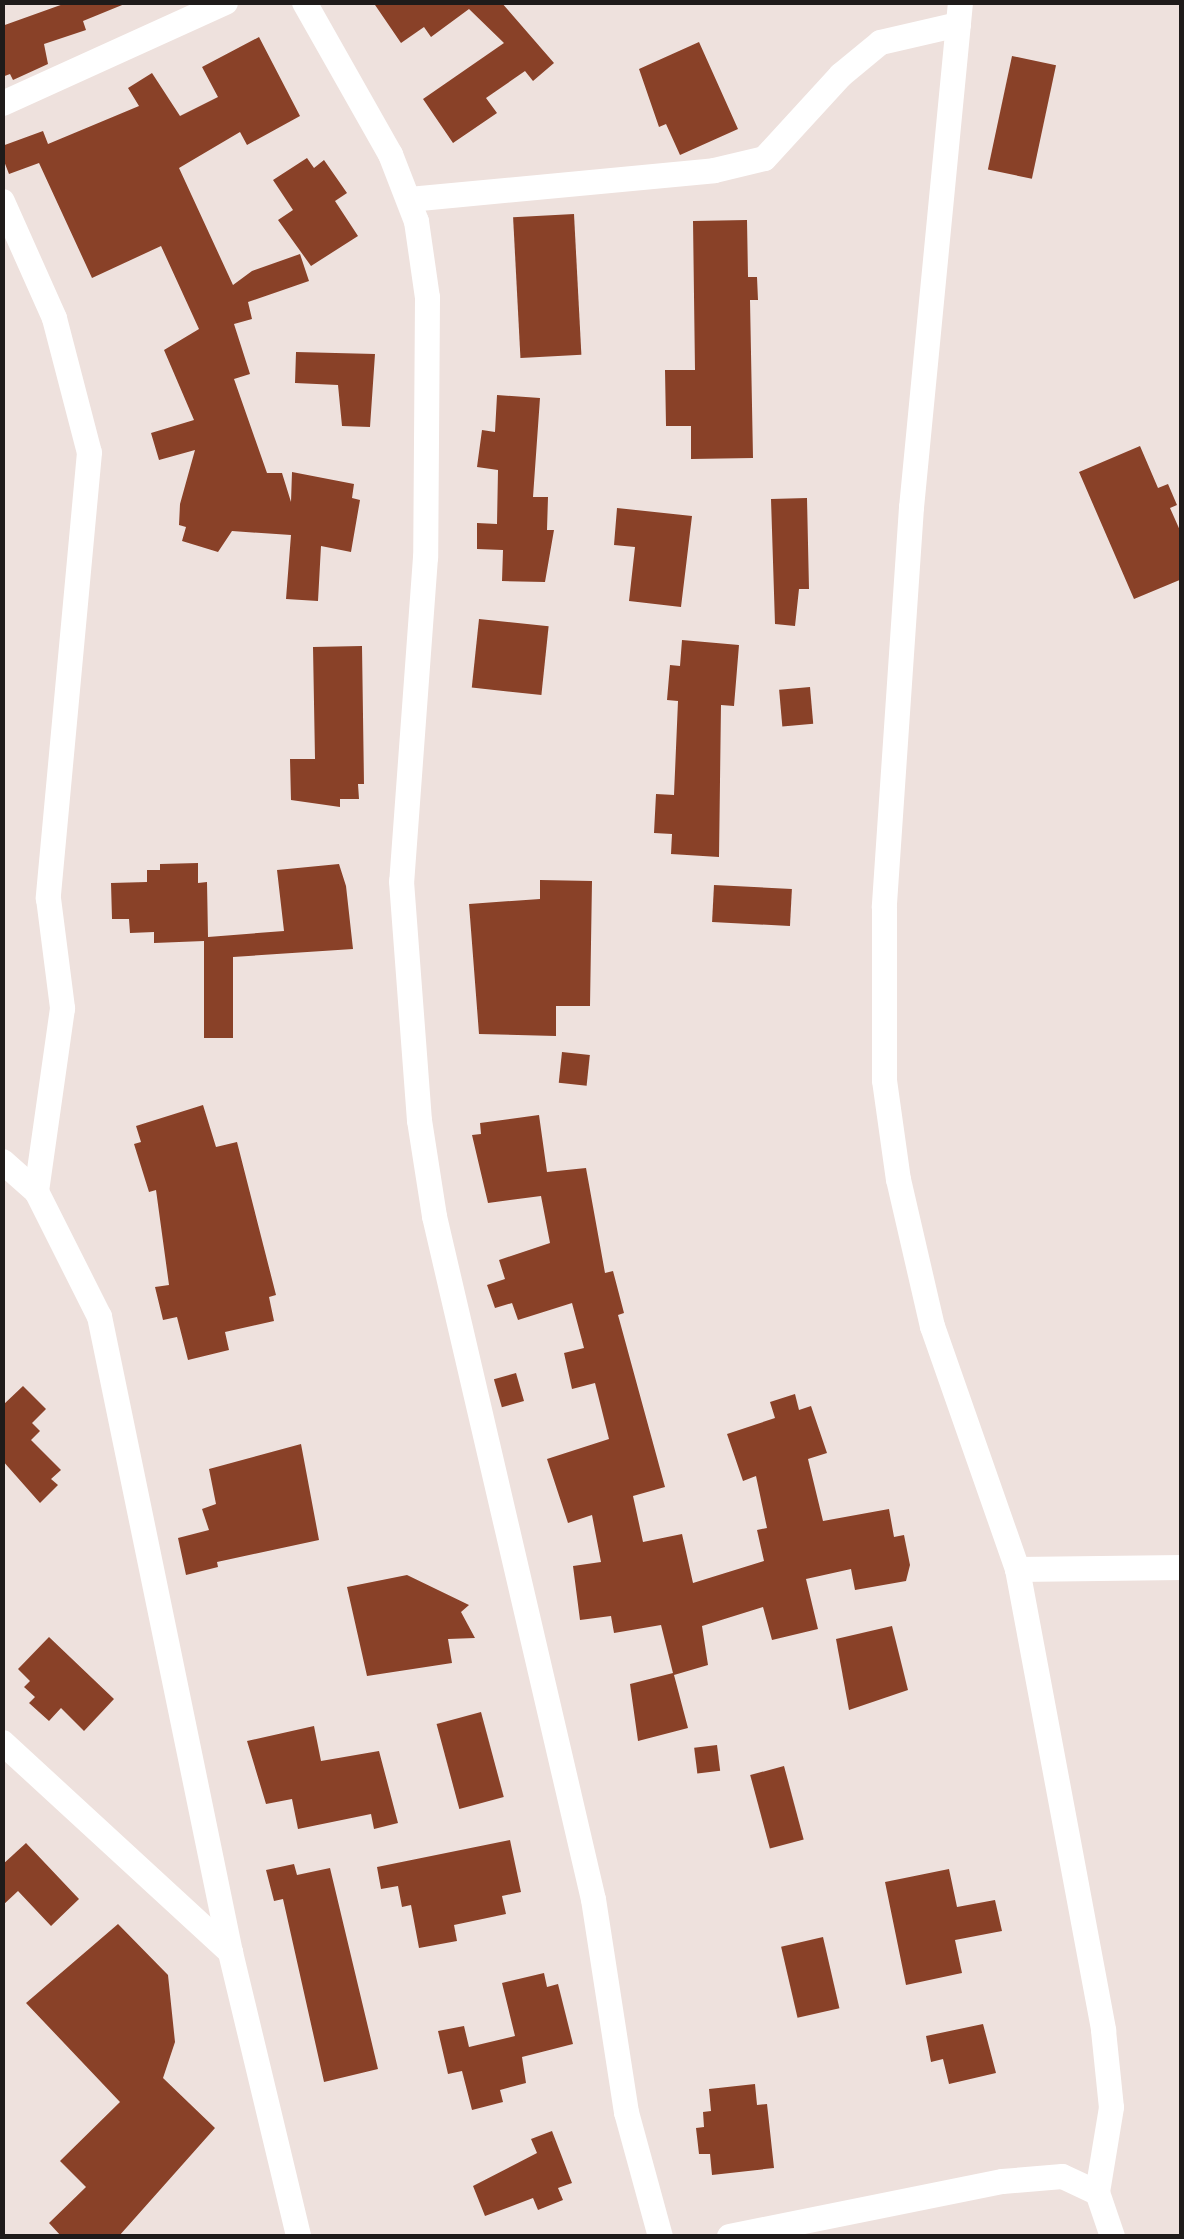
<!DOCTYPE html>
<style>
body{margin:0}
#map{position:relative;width:1184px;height:2239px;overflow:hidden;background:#eee1dd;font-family:Montserrat,sans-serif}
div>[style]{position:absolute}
.building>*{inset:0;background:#894128;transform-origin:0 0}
.street>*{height:25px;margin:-12.5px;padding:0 12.5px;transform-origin:12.5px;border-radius:12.5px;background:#fff}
span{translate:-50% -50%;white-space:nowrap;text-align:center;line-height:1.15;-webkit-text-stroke:10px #fbefea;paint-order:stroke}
.frame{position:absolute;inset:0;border:5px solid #1f1b1a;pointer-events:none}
</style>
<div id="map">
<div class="building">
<div style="clip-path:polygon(69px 2px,127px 3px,83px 21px,86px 30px,44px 44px,48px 64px,13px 80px,10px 74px,2px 77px,2px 26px)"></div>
<div style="clip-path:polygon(373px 2px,501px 2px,554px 63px,533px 81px,525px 71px,486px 98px,497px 113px,453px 143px,423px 99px,504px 43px,469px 9px,431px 37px,424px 27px,401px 43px)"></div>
<div style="clip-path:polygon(259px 37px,300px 116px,247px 145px,240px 132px,179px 168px,233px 285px,252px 271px,300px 254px,309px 281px,248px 302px,252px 319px,234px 324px,250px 374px,234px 379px,267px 473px,282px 473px,291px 502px,292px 472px,354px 484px,352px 498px,360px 500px,351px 552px,321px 546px,318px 601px,286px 599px,291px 535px,232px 531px,218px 552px,182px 541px,186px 527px,179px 525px,180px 504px,195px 450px,159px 460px,151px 433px,194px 420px,164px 350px,199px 329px,161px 246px,92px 278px,39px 163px,9px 174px,2px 156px,2px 146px,43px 131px,48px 144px,139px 106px,128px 88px,152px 73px,180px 116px,218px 97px,202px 67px)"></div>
<div style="clip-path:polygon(699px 42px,738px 129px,680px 155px,666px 124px,659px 127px,639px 69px)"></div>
<div style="left:1012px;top:56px;width:45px;height:116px;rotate:12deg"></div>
<div style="clip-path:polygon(307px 158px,314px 168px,324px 160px,347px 193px,335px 201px,358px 236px,311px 266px,278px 220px,293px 210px,273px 180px)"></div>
<div style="left:574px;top:214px;width:141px;height:61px;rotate:87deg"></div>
<div style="clip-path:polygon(747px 220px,748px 277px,757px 277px,758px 300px,750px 300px,753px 458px,691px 459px,691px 426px,666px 426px,665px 370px,695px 370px,693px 221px)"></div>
<div style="clip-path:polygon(296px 352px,375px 354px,370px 427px,342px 426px,338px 385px,295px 383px)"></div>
<div style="clip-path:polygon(497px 395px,540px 398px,533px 497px,548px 497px,547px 530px,554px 530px,545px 582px,502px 581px,503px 550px,477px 549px,477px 523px,497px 524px,498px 470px,477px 467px,482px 430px,495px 432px)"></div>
<div style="clip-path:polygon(1140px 446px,1158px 488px,1168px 484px,1177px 505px,1170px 508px,1182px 535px,1182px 579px,1134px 599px,1079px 472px)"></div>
<div style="clip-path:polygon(807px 498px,809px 589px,799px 589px,795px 626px,775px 624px,771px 499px)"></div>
<div style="clip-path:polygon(617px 508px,692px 516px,681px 607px,629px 601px,635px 547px,614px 545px)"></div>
<div style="left:479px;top:619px;width:70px;height:69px;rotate:6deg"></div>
<div style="clip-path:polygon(682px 640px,739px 645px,734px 706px,721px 705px,719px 857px,671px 854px,672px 834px,654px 833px,656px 794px,674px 795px,678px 701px,667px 700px,670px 665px,680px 666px)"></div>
<div style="clip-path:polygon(362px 646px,364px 784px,358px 784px,359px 799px,340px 799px,340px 807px,291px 800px,290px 759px,315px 759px,313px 647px)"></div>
<div style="left:810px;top:687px;width:37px;height:31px;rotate:85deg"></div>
<div style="clip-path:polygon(198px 863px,198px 883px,207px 882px,208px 937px,284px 931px,277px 870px,339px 864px,346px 886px,353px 949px,233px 957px,233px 1038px,204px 1038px,204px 941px,154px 943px,154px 932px,130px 933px,129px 919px,112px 919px,111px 883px,147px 882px,147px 870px,160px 870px,160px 864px)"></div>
<div style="clip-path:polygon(540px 880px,592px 881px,590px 1006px,556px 1006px,556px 1036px,479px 1034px,469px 904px,540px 899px)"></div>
<div style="left:714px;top:885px;width:78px;height:37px;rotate:3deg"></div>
<div style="left:562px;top:1052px;width:28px;height:31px;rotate:6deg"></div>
<div style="clip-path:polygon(203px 1105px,216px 1147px,237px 1142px,276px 1295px,269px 1297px,274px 1321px,225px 1332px,229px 1350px,188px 1360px,177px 1317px,163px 1320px,155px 1287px,169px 1285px,156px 1190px,149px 1192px,134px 1144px,141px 1142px,136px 1126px)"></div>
<div style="clip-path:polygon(539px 1115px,547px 1172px,586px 1168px,605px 1273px,613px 1271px,624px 1313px,618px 1315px,665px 1487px,633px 1496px,643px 1542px,682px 1534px,693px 1583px,764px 1561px,757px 1530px,767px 1528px,756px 1476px,743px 1481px,727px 1434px,775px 1418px,770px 1402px,795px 1394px,799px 1410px,811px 1406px,827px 1453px,808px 1459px,823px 1521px,889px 1509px,894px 1537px,904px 1535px,910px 1565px,906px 1581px,855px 1590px,851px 1569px,806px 1579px,818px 1629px,772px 1640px,763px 1607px,702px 1626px,708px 1665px,674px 1675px,688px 1728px,638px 1741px,630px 1684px,673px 1673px,661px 1625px,614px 1633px,611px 1616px,580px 1620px,573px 1566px,601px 1562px,592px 1515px,568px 1523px,547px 1459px,609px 1439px,595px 1383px,572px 1389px,564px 1353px,584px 1348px,572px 1303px,518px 1320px,512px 1303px,495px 1308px,487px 1285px,505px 1279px,499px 1260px,550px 1243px,541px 1196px,488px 1203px,472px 1135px,481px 1134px,480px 1123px)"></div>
<div style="left:516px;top:1373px;width:29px;height:23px;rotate:74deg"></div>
<div style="clip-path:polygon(23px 1386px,46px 1409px,32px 1423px,40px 1431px,31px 1440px,61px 1470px,51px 1479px,58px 1485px,40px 1503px,2px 1460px,2px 1406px)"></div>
<div style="clip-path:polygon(301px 1444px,319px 1540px,217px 1562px,218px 1567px,186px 1575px,178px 1538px,209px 1530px,202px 1509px,216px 1504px,209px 1469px)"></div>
<div style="clip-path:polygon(407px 1575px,469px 1605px,461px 1612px,475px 1638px,448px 1639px,452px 1663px,367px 1676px,347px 1587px)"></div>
<div style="clip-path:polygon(892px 1626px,908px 1690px,849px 1710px,836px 1639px)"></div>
<div style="clip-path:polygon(49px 1637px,114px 1699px,84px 1731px,61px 1708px,49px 1721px,29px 1703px,35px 1697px,24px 1687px,30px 1681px,18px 1669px)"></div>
<div style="left:481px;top:1712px;width:88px;height:46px;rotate:75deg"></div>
<div style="clip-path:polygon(314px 1726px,321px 1761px,379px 1751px,398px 1823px,374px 1829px,371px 1814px,298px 1829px,292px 1799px,266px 1804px,247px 1741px)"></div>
<div style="left:717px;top:1745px;width:26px;height:23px;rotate:83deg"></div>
<div style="left:784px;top:1766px;width:76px;height:35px;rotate:75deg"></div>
<div style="clip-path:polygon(510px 1840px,521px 1892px,502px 1896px,506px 1914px,454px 1925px,457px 1941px,419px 1948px,411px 1905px,402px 1907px,398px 1886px,381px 1889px,377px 1867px)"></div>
<div style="clip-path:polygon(26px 1843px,79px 1899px,51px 1926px,18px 1891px,2px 1906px,2px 1865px)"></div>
<div style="clip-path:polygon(294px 1864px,297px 1875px,330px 1868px,378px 2069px,324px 2082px,283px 1899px,274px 1901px,266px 1870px)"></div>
<div style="clip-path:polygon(949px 1869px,957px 1907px,995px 1900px,1002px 1931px,955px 1940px,962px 1973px,906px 1985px,885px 1882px)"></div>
<div style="clip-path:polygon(118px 1924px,168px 1975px,175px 2042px,163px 2078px,215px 2128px,119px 2236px,61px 2236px,49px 2223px,86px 2187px,60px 2161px,120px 2102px,26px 2003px)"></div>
<div style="left:823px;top:1937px;width:73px;height:43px;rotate:77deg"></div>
<div style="clip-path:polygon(544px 1973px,547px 1987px,558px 1984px,573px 2044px,522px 2057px,526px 2083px,500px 2090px,503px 2102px,472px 2110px,462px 2071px,448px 2074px,438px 2031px,464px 2026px,469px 2047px,515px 2036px,502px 1983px)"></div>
<div style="clip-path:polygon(983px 2024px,996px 2073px,949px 2084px,943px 2059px,931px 2062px,926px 2036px)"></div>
<div style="clip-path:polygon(755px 2084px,757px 2105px,767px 2104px,774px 2168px,712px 2175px,710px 2154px,699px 2154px,696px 2128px,704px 2127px,703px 2112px,711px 2111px,709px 2089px)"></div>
<div style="clip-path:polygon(552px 2131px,572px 2183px,558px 2188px,563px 2200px,538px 2210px,533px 2198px,485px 2216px,473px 2186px,537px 2153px,531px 2139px)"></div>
</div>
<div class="street">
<div style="left:304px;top:2px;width:175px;rotate:60.5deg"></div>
<div style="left:390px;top:154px;width:72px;rotate:68.8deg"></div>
<div style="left:416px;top:221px;width:77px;rotate:81.8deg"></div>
<div style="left:427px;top:297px;width:260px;rotate:90.4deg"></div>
<div style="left:425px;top:557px;width:325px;rotate:94.2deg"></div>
<div style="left:401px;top:881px;width:240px;rotate:85.7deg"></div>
<div style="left:419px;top:1120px;width:97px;rotate:81.1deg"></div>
<div style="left:434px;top:1216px;width:701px;rotate:76.9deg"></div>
<div style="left:593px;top:1899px;width:216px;rotate:81.2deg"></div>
<div style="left:626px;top:2112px;width:129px;rotate:74.7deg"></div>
<div style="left:960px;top:2px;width:507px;rotate:95.54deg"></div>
<div style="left:911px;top:507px;width:401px;rotate:93.9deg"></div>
<div style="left:884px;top:907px;width:173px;rotate:90deg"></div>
<div style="left:884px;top:1080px;width:100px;rotate:82deg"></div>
<div style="left:898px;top:1179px;width:151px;rotate:77deg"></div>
<div style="left:932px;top:1326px;width:257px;rotate:70.7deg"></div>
<div style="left:1017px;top:1569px;width:469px;rotate:79.4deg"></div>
<div style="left:1103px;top:2030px;width:77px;rotate:84.1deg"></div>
<div style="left:1111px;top:2107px;width:86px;rotate:99.4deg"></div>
<div style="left:2px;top:103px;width:245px;rotate:-24.4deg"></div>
<div style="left:409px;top:199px;width:306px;rotate:-5.4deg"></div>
<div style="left:714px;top:170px;width:51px;rotate:-13.5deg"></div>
<div style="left:764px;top:158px;width:113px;rotate:-47.5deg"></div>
<div style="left:840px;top:75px;width:52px;rotate:-39.5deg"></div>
<div style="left:880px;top:42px;width:80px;rotate:-13deg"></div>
<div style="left:2px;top:201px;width:128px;rotate:66deg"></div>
<div style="left:54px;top:318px;width:138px;rotate:75.4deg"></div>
<div style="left:89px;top:452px;width:448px;rotate:95.3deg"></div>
<div style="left:48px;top:898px;width:111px;rotate:82.7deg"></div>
<div style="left:62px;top:1008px;width:185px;rotate:98.1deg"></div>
<div style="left:2px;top:1161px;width:45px;rotate:41.4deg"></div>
<div style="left:36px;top:1191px;width:140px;rotate:63.3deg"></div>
<div style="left:99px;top:1316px;width:649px;rotate:78.36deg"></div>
<div style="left:230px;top:1952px;width:292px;rotate:76.5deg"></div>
<div style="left:1017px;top:1569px;width:165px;rotate:-0.7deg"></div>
<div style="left:2px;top:1742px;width:310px;rotate:42.6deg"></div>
<div style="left:729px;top:2236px;width:278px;rotate:-11.4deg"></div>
<div style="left:1002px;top:2181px;width:60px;rotate:-4.8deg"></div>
<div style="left:1062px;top:2176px;width:38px;rotate:25deg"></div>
<div style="left:1097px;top:2192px;width:46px;rotate:71.2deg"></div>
</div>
<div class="frame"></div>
</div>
